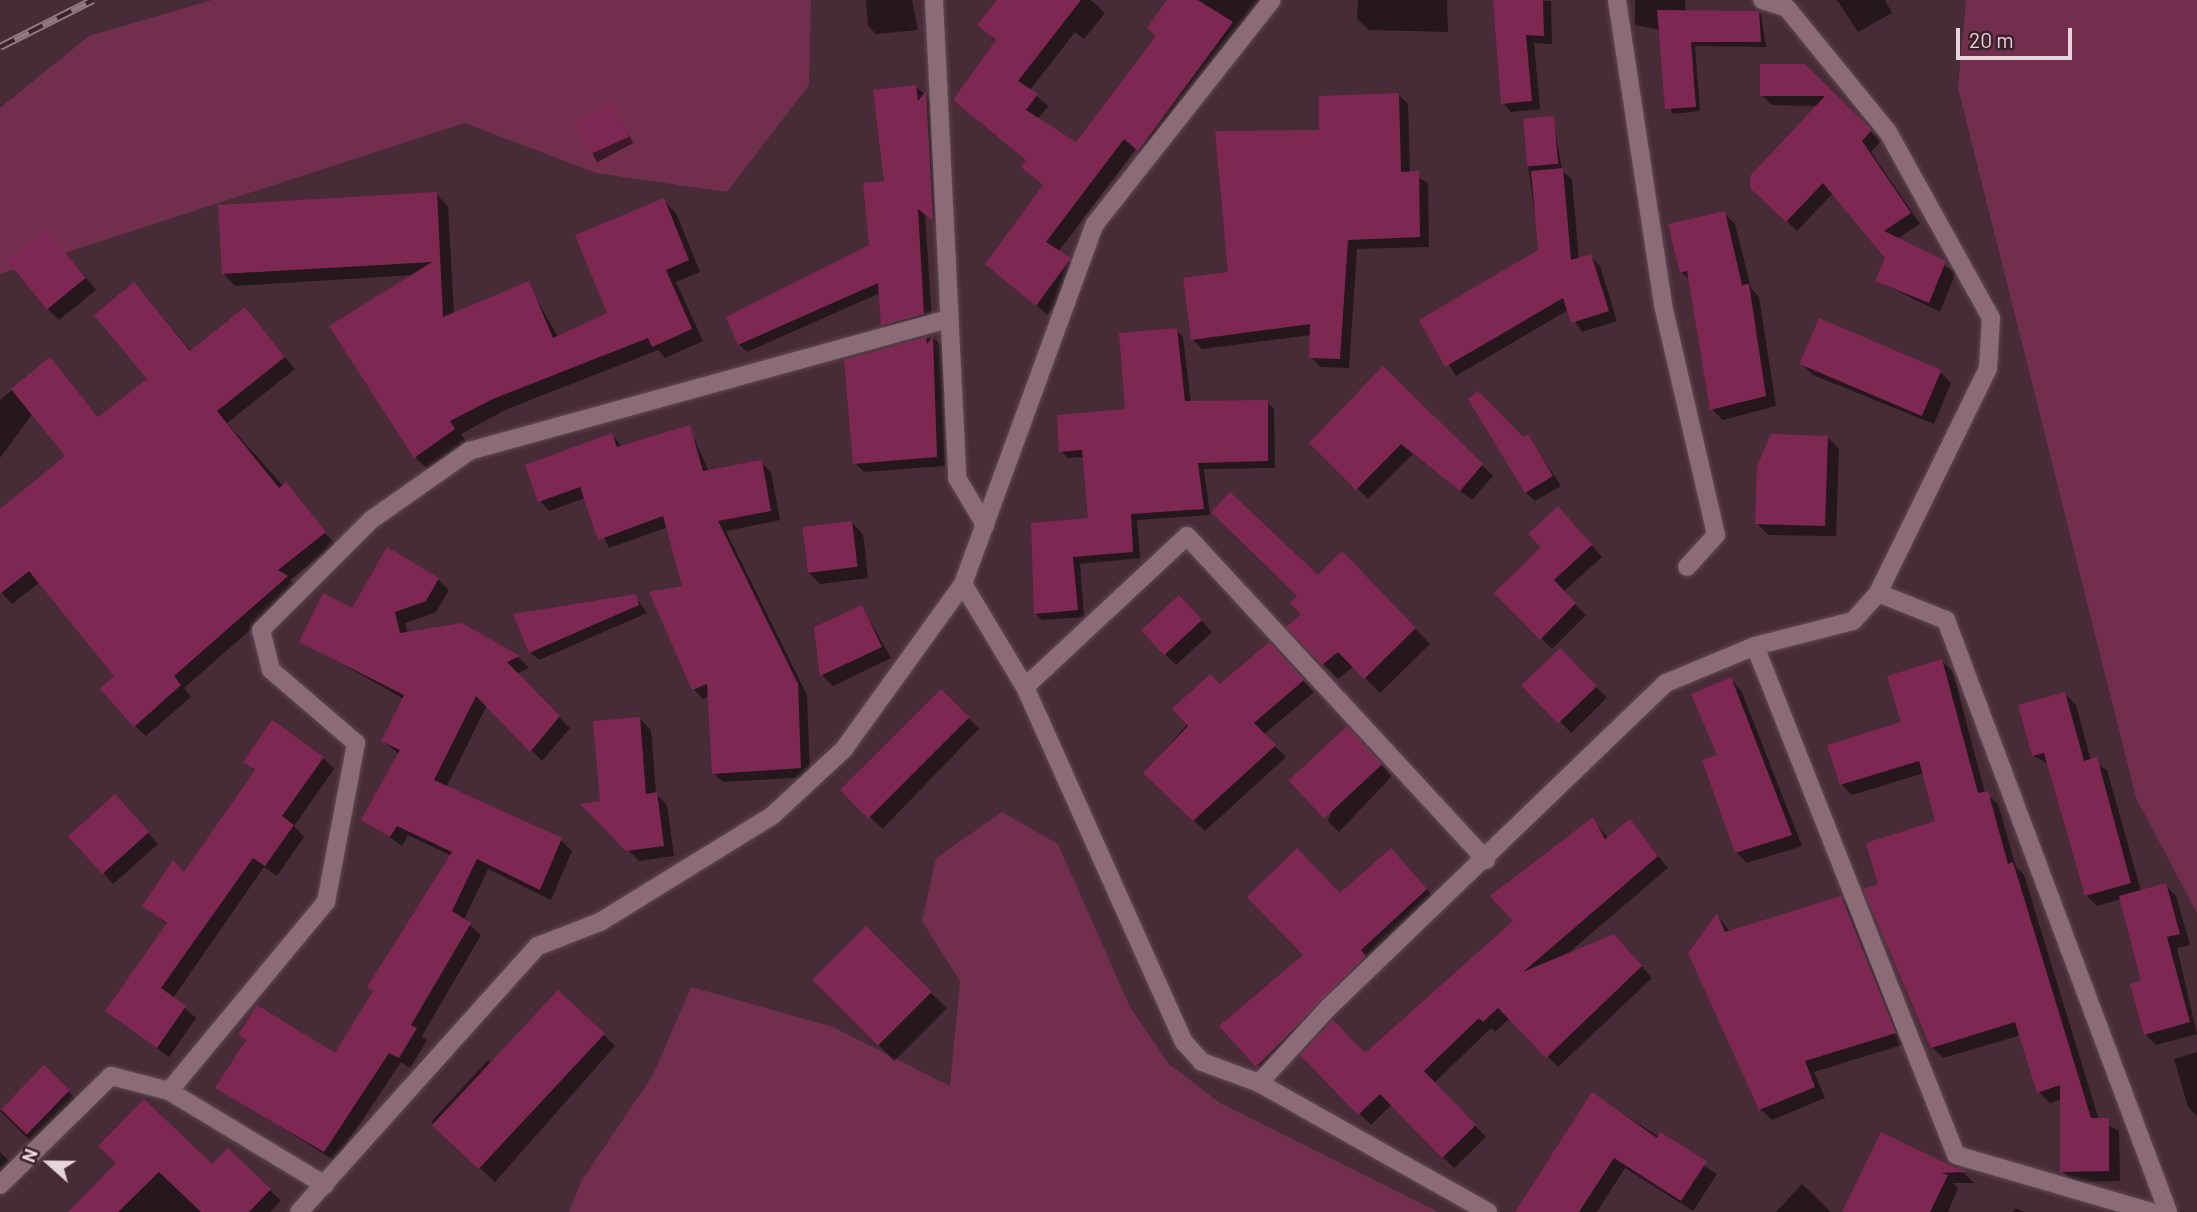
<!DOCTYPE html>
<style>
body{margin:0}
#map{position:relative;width:2197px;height:1212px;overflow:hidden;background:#472b36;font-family:Barlow,sans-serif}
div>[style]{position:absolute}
.green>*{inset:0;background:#712f4d}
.shadow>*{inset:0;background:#0007;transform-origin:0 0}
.building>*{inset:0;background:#7f2753;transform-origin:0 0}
.roads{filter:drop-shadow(0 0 2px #604953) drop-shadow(0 0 2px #604953)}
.minor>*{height:18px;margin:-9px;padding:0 9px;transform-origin:9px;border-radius:9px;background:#8b6b77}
.rail>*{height:8px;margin-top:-4px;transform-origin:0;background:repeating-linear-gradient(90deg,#3c212c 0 16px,#907982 0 32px);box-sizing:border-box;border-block:2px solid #907982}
span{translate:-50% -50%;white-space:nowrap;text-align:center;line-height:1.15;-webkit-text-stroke:6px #3c212c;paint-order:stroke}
.north{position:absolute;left:14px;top:1128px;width:70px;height:70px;-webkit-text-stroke:5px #3c212c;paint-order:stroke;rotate:291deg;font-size:19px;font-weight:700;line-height:28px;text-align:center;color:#e6d4db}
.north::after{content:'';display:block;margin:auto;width:24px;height:32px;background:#e6d4db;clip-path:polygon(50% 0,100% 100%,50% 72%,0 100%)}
.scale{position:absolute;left:1956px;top:28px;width:116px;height:32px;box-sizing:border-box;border:4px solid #e6d4db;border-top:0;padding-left:9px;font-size:21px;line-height:24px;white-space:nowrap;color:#e6d4db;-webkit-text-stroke:5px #3c212c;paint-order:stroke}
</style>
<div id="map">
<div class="green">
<div style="clip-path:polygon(212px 0,811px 0,809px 85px,727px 192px,596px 173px,465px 123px,0 274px,0 108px,89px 36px)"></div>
<div style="clip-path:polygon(1966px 0,2197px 0,2197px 913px,2136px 798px,1958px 88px)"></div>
<div style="clip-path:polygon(1002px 812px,1058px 844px,1130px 1007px,1169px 1064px,1220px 1103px,1438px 1212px,569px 1212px,582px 1180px,653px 1075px,691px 987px,833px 1027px,950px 1086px,960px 981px,922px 921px,936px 858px)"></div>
</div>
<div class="shadow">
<div style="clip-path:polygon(866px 0,912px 0,918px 30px,876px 34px,868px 26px)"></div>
<div style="clip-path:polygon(999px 0,1091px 0,1105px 13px,1084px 39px,1075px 32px,1030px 90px,1048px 106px,1038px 119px,1077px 144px,1158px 37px,1169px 0,1269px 0,1150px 160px,1136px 149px,1058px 252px,1080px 270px,1048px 315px,999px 275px,1045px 186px,1028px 161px,997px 42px,979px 25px)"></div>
<div style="clip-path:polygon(1358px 0,1447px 0,1448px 32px,1369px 30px,1357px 19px)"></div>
<div style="clip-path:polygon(1495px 0,1551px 1px,1552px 44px,1534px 43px,1540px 109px,1511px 112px,1503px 103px)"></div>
<div style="clip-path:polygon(1635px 0,1685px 0,1686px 12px,1761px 14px,1766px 47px,1695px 46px,1700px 111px,1672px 114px,1661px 30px,1635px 25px)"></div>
<div style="clip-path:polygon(1837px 0,1885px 0,1892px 13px,1858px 32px)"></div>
<div style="clip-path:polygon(1804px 66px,1881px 141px,1871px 152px,1920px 224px,1897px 239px,1956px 272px,1940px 312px,1877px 281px,1887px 257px,1833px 193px,1797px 231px,1752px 187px,1819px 106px,1772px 105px,1762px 95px)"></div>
<div style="clip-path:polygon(916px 87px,933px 101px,940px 227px,925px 214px,932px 322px,891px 333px,883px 325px,880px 293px,747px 352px,739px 344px,871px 246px)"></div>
<div style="clip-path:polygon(1398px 94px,1408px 104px,1410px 173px,1428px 183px,1429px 247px,1357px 249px,1349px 368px,1321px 367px,1311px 357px,1311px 335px,1202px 349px,1192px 339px,1321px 132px)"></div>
<div style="left:613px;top:105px;width:43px;height:41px;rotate:62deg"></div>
<div style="clip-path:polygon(1553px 118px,1562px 170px,1572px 180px,1579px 260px,1590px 256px,1600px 266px,1617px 321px,1582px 332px,1568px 310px,1456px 376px,1422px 321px,1540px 251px,1528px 166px)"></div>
<div style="clip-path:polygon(436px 194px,448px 206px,454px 314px,528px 284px,558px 337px,609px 314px,664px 201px,676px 213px,700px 272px,676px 282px,703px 341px,665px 358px,658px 350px,505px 410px,461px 434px,466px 441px,427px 469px,415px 457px,414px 275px,235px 286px,223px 273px)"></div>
<div style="clip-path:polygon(1724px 213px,1735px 224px,1751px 288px,1759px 297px,1776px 406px,1723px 420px,1712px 409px,1690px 280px,1681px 272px)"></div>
<div style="clip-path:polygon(46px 231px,96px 290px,59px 320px,48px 309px)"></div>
<div style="clip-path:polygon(145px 296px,192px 352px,245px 309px,295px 369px,227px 423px,335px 544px,290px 580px,298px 588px,184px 688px,191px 697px,146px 736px,135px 726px,116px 677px,40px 582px,12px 604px,0 591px,0 513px,68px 457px,33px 413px,0 458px,0 400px,50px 359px,100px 419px,149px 379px)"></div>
<div style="clip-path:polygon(1176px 330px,1183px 337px,1191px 403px,1267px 402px,1274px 409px,1275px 468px,1204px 469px,1210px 515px,1137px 520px,1140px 558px,1080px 564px,1084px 617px,1042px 620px,1035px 613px,1090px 520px,1085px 457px,1068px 458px,1061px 451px,1127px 410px)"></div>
<div style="clip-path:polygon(933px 338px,942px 346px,945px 466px,864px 472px,855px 463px,926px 339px)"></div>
<div style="clip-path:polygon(1802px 364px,1940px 372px,1951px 383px,1934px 424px,1813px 375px)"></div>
<div style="clip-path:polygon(1383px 368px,1493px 476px,1472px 500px,1413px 454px,1368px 499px,1311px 443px)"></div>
<div style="clip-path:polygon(689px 427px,709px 472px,761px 462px,771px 472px,780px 520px,726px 531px,807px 695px,810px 777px,723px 782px,713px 773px,709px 696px,703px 699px,694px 689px,685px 588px,668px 527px,609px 548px,585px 498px,549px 511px,540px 501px,612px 435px,622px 447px)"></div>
<div style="clip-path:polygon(1528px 436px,1561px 486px,1535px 501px,1526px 492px)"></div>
<div style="clip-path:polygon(1828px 438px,1839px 449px,1836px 536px,1768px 535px,1757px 523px)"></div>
<div style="clip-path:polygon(1569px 520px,1602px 557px,1563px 592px,1586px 615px,1552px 649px,1496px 593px)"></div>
<div style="clip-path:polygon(852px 523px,863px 534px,868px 578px,820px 584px,809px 573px)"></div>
<div style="clip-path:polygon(1342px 554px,1430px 644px,1380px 693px,1354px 666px,1338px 679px,1323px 664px,1304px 614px,1318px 577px)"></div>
<div style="clip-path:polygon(438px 579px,449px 590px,436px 612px,405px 623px,408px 633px,461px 624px,519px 658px,529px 668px,516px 674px,570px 728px,542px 761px,487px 705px,446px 788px,561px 840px,572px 851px,551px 900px,488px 869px,464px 920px,481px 935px,422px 1036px,427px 1040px,410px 1068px,401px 1062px,335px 1161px,218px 1087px,247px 1042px,240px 1035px,335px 1055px,374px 992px,369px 987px,452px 856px,408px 835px,402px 846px,363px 819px,399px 754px,383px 741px,404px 699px,301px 641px,353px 610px)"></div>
<div style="clip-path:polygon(635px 596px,647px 613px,539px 660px,530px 652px)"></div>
<div style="clip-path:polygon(862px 607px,891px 658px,833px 686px,822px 675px)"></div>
<div style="clip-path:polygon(1190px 608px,1212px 632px,1176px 665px,1165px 654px)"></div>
<div style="left:1560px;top:651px;width:66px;height:50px;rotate:45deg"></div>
<div style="clip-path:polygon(1280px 655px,1314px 692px,1263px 735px,1286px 757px,1205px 831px,1145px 773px,1220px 686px)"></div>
<div style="clip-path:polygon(1942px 661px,1953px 672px,1985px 793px,1998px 804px,2016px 867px,2024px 875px,2099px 1120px,2119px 1131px,2120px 1181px,2073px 1182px,2062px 1171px,2062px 1099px,2050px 1103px,2039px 1092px,2021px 1035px,1943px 1058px,1932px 1047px,1866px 890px,1880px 886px,1937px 822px,1924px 773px,1852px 795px,1841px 784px,1904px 723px)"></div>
<div style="clip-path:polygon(1730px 679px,1741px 690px,1802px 846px,1747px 863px,1736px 852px,1720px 756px)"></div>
<div style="left:941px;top:692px;width:53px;height:139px;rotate:44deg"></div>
<div style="clip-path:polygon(2065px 694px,2076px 705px,2091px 761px,2107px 770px,2141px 891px,2165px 885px,2176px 896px,2190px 945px,2177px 948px,2197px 1034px,2156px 1045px,2145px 1034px,2143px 982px,2121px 899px,2097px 906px,2086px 895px,2050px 765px,2034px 756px,2021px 707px)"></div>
<div style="clip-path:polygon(640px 719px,651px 730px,656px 794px,667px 805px,674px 856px,639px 861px,584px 805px,602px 802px)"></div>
<div style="clip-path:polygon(1358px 739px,1392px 776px,1339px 832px,1328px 821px)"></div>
<div style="clip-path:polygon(323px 758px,334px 769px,294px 826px,304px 837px,277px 876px,264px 867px,173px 998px,196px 1018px,169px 1057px,107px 1010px,168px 925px,144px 905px,185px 874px,256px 772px,245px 762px)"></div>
<div style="clip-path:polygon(126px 807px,158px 844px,113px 884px,70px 836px)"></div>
<div style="clip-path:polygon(1593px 820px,1609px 839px,1630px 821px,1668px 868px,1566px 955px,1625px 947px,1652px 978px,1558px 1067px,1510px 1018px,1495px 1032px,1491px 1028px,1434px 1083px,1486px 1137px,1454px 1168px,1392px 1104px,1371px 1125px,1303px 1055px,1365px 1055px,1516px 921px,1493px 896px)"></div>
<div style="clip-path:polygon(1402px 861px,1437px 901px,1268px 1076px,1257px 1065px,1306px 955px,1341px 896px)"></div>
<div style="clip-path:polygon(1841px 898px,1852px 909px,1905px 1044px,1814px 1072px,1825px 1098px,1772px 1120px,1760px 1109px,1717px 915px,1730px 932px)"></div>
<div style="left:866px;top:928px;width:114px;height:74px;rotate:45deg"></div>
<div style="clip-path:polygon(604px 1035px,615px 1046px,495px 1182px,431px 1122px,488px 1060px,493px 1065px)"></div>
<div style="clip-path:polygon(2197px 1052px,2197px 1116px,2188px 1107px,2174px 1059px)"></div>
<div style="left:44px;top:1067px;width:49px;height:62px;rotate:45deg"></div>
<div style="clip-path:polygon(1592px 1094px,1717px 1174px,1693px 1211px,1625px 1168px,1597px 1212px,1526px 1212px)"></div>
<div style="clip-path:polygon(1882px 1134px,1965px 1174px,1974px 1183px,1953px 1183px,1958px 1188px,1948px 1212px,1844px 1212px)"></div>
<div style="clip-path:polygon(228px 1150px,281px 1201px,270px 1212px,70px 1212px,119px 1163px,212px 1167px)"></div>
<div style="clip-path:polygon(0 1152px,9px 1161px,0 1171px)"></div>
<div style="clip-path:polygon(1802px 1184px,1831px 1212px,1776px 1212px)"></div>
<div style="clip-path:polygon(2015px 1208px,2025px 1212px,2013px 1212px)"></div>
</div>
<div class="building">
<div style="clip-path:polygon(997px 0,1081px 0,1018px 81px,1038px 94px,1026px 110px,1076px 142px,1156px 36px,1147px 28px,1167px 0,1198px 0,1233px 22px,1138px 151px,1124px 139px,1046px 242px,1071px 258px,1036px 306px,985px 264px,1043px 185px,1021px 167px,1026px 160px,953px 100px,996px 40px,977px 25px)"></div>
<div style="clip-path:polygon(1493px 0,1543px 0,1544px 36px,1526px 35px,1532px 101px,1501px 104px)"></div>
<div style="clip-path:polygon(1657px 10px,1759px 11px,1761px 42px,1691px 42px,1696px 107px,1665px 109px)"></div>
<div style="clip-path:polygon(1760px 64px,1805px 64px,1872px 130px,1862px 141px,1911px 213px,1884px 231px,1946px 261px,1929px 303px,1875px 281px,1885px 258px,1823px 183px,1786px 222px,1750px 188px,1750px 176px,1825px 96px,1760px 96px)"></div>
<div style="clip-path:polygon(916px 85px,918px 101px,926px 91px,933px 221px,918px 209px,924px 314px,881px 326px,878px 283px,738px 345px,726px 317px,869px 245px,863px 183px,884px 181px,873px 90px)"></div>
<div style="clip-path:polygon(1399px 93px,1401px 172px,1419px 171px,1420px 237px,1348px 240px,1340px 359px,1309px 358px,1310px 324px,1191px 340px,1183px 278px,1228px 272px,1215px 131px,1319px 130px,1319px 96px)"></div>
<div style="left:614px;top:103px;width:37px;height:44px;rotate:66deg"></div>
<div style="left:1554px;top:116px;width:48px;height:31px;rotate:85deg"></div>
<div style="clip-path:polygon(1563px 168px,1571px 260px,1591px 254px,1609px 311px,1571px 323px,1563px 298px,1445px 367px,1419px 320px,1538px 250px,1531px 171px)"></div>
<div style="clip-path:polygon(437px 192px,443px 317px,529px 281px,553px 338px,607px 313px,575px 235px,664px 198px,689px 260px,666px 270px,692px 329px,652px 347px,648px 338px,493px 399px,450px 421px,455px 429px,414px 458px,329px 326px,432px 262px,222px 274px,218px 205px)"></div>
<div style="clip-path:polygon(1725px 211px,1742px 285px,1749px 284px,1766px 396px,1710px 410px,1687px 271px,1680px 273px,1668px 224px)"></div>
<div style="left:46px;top:229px;width:63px;height:50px;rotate:51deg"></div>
<div style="clip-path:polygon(134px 282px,190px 351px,245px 307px,285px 357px,217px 411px,279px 488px,286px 482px,326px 532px,278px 570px,288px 576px,174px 676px,181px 685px,134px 727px,100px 689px,114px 676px,29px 571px,0 594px,0 509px,65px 456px,11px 389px,50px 357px,98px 417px,147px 379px,94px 315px)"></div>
<div style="left:1819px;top:318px;width:133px;height:50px;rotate:23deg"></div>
<div style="clip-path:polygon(1177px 328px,1185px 401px,1268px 400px,1268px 461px,1198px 463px,1204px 509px,1131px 514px,1133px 552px,1073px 557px,1078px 610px,1034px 614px,1031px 523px,1088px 518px,1082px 450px,1059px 452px,1057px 415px,1125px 409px,1119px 333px)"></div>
<div style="clip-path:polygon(933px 336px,937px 457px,853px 464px,844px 360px,926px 337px,927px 344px)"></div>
<div style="clip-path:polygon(1383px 366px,1483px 464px,1460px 491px,1401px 444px,1356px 490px,1309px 443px)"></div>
<div style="clip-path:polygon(1478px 391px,1523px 437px,1528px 434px,1553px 476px,1525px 493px,1468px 399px)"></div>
<div style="clip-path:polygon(690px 425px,703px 471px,762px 460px,771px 511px,718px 521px,798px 684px,801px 768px,712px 774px,707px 684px,692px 690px,649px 592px,682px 586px,663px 516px,598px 540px,580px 487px,538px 502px,525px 465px,612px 433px,617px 447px)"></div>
<div style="clip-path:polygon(1771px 434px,1828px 436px,1825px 526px,1755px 524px,1757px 466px)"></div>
<div style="clip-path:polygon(1230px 492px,1318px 575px,1342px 551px,1416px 628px,1364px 679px,1338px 652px,1322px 665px,1286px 627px,1301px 614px,1290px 603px,1297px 596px,1211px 512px)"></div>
<div style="clip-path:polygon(1558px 506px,1592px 545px,1554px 580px,1576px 603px,1540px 640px,1494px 593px,1541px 547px,1528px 534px)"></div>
<div style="left:852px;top:521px;width:46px;height:50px;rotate:83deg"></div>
<div style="clip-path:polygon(387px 547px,439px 578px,426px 601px,395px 612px,400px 633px,462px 623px,520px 656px,507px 662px,560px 716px,530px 752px,476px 696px,434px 780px,562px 838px,540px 890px,477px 859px,452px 911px,471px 923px,411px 1025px,417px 1028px,399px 1058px,389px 1053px,324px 1152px,215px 1088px,246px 1040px,238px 1035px,257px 1005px,335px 1053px,373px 991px,367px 987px,452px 852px,397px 826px,390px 837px,361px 820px,400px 750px,381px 741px,404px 695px,299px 642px,323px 593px,352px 608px)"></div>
<div style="clip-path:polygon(636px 594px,639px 605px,529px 653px,513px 614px)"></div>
<div style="left:1179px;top:595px;width:34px;height:52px;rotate:47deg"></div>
<div style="clip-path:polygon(862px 605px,882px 647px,820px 676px,814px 627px)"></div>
<div style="clip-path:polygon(1269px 642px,1304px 680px,1254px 723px,1276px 745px,1193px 821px,1143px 773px,1188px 726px,1172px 709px,1210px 674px,1220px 684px)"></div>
<div style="left:1560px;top:648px;width:53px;height:54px;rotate:46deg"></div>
<div style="clip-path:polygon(1942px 659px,1978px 793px,1988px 791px,2008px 864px,2013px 862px,2091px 1118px,2109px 1118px,2109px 1171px,2060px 1172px,2060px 1085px,2037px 1093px,2015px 1022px,1931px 1048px,1863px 889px,1878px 885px,1866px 843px,1935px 821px,1919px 761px,1840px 785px,1827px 745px,1901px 722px,1887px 676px)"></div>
<div style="clip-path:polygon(1731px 677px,1792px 835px,1735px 853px,1702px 760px,1717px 755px,1691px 694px)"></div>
<div style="left:941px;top:689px;width:40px;height:143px;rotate:45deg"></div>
<div style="clip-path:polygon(2065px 692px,2084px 761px,2097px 757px,2131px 883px,2085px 896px,2044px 753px,2032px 756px,2018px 705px)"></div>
<div style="clip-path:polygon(640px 717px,646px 794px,657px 792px,664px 846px,626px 851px,580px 804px,600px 801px,593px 721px)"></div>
<div style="clip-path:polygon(272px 720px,324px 757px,282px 816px,294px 825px,265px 866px,253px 858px,161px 988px,186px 1006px,157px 1048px,105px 1011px,167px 923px,142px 906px,173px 860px,184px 872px,255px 770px,243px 762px)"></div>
<div style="left:1347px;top:726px;width:52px;height:80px;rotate:47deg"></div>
<div style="left:115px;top:794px;width:51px;height:63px;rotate:48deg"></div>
<div style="clip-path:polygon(1593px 817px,1605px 839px,1630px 819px,1658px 856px,1523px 972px,1614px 934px,1642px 966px,1546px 1058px,1498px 1008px,1483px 1022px,1479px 1018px,1424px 1071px,1476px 1125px,1442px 1158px,1380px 1094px,1358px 1115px,1300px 1055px,1333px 1020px,1365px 1053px,1513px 921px,1490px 896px)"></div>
<div style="clip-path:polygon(1297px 848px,1340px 893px,1391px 848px,1427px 889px,1361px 950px,1366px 956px,1256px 1067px,1219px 1026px,1303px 955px,1247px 897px)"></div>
<div style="clip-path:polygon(2166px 883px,2180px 934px,2167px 937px,2190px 1022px,2144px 1035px,2130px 984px,2141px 981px,2119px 896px)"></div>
<div style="clip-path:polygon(1841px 896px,1896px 1033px,1805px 1061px,1815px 1087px,1759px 1110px,1688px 953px,1717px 913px,1725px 932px)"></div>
<div style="left:866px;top:926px;width:93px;height:76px;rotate:45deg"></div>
<div style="left:558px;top:990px;width:64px;height:185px;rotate:43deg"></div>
<div style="left:44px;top:1065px;width:36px;height:62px;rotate:44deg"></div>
<div style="clip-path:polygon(1592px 1092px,1657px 1138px,1660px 1132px,1707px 1161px,1681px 1201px,1614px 1158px,1579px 1212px,1515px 1212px)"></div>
<div style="clip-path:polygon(144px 1099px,212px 1164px,228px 1148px,271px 1189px,249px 1212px,201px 1212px,159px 1172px,118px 1212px,68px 1212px,116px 1163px,98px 1146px)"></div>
<div style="clip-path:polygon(1881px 1132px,1952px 1166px,1966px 1172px,1941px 1173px,1948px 1175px,1930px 1212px,1842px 1212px)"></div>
</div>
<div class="roads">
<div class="minor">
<div style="left:934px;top:0;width:479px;rotate:87.2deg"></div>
<div style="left:957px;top:478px;width:55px;rotate:59.2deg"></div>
<div style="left:1617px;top:0;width:308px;rotate:81.4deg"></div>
<div style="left:1663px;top:305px;width:236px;rotate:77deg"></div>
<div style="left:1716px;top:535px;width:43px;rotate:132.2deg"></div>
<div style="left:963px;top:584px;width:120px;rotate:59deg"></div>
<div style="left:1025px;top:687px;width:389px;rotate:65.9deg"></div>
<div style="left:1184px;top:1042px;width:27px;rotate:48deg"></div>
<div style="left:1202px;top:1062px;width:61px;rotate:20.2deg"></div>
<div style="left:1259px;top:1083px;width:263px;rotate:29.4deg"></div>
<div style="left:1878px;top:593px;width:73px;rotate:21.7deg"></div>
<div style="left:1946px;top:620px;width:632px;rotate:69.44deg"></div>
<div style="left:1755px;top:646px;width:547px;rotate:68.45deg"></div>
<div style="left:1956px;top:1155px;width:203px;rotate:16.3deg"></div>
<div style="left:1025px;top:687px;width:221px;rotate:-43deg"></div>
<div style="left:1187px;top:536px;width:441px;rotate:47.3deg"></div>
<div style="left:1259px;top:1083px;width:103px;rotate:-47.4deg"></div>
<div style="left:1329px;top:1007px;width:467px;rotate:-43.9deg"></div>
<div style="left:1666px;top:683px;width:96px;rotate:-22.6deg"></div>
<div style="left:1755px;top:646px;width:101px;rotate:-14.3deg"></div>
<div style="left:1853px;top:621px;width:38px;rotate:-48deg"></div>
<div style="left:1878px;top:593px;width:250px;rotate:-63.9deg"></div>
<div style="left:1988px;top:368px;width:50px;rotate:-86.6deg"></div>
<div style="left:1991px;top:318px;width:213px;rotate:-119deg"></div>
<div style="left:1888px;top:132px;width:160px;rotate:-129.2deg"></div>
<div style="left:1787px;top:8px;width:26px;rotate:-162deg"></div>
<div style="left:169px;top:1091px;width:246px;rotate:-50.3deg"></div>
<div style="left:326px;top:902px;width:162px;rotate:-79.3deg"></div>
<div style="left:356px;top:743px;width:112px;rotate:-139.3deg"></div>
<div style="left:271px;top:670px;width:41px;rotate:-104deg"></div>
<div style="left:261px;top:630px;width:156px;rotate:-45deg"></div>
<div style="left:371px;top:520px;width:120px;rotate:-35.1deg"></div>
<div style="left:469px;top:451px;width:494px;rotate:-15.4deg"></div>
<div style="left:0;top:1185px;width:156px;rotate:-44.5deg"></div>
<div style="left:111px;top:1076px;width:60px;rotate:14.5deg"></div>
<div style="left:169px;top:1091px;width:182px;rotate:31.1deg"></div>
<div style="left:299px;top:1212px;width:358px;rotate:-48.1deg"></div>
<div style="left:538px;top:946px;width:66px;rotate:-21.2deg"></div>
<div style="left:600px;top:922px;width:203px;rotate:-31.7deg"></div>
<div style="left:773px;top:815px;width:97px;rotate:-42.9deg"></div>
<div style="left:844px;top:749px;width:203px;rotate:-54.2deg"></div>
<div style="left:963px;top:584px;width:383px;rotate:-69.9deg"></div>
<div style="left:1095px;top:224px;width:285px;rotate:-51.7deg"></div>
</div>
</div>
<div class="rail">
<div style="left:0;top:47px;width:104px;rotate:-26.8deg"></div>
</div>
<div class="north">N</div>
<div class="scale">20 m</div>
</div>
